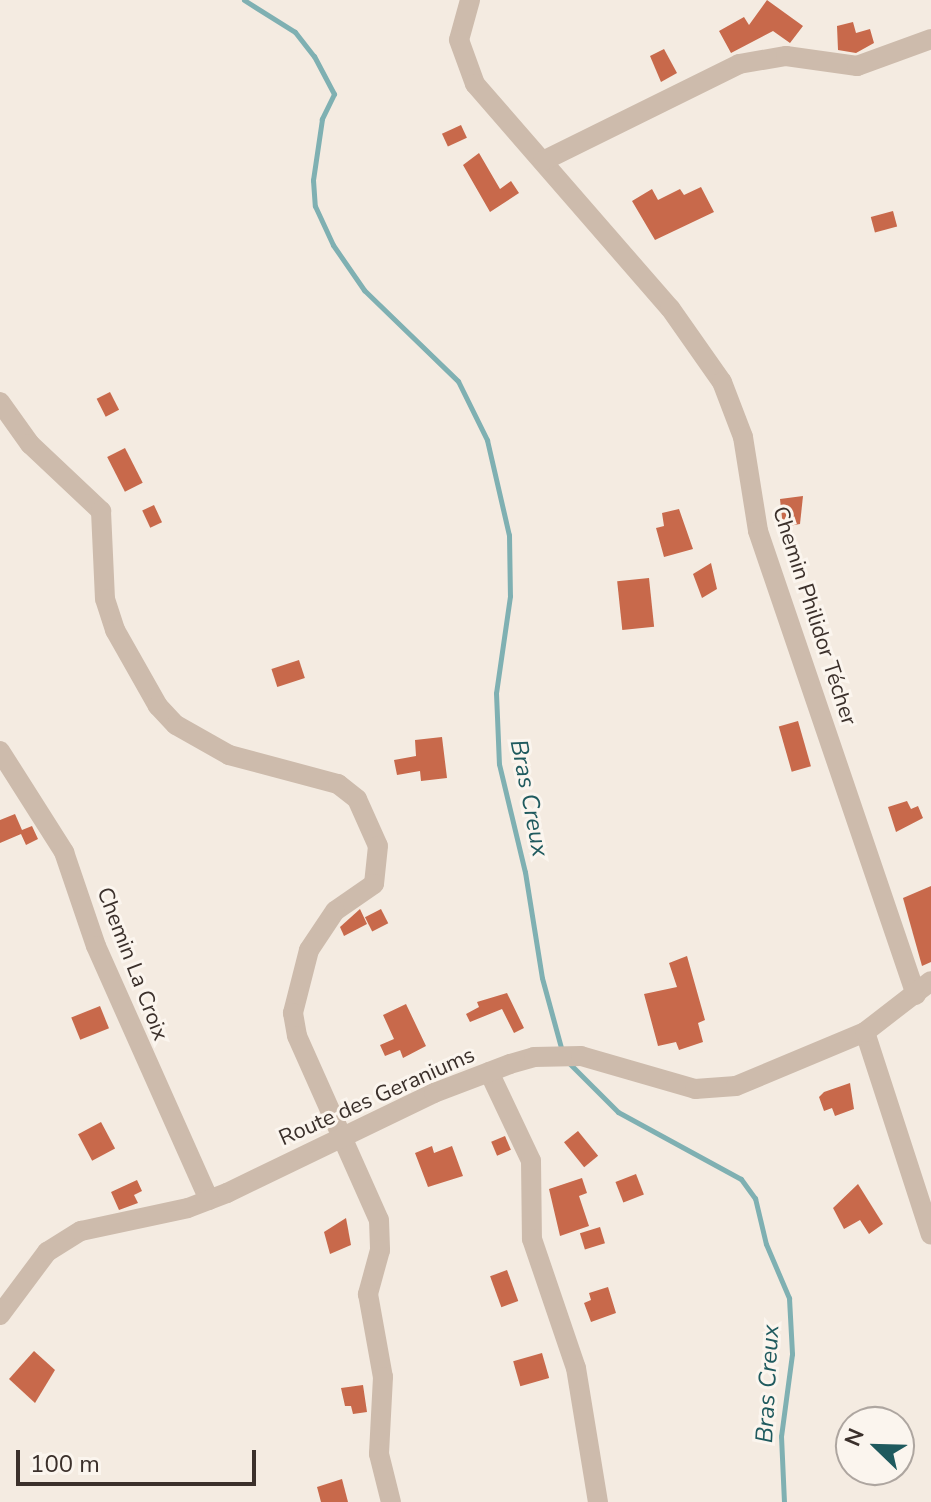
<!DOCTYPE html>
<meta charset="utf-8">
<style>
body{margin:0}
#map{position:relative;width:931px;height:1502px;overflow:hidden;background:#f4ebe1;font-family:"Nunito Sans",sans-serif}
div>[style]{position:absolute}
.stream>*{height:5px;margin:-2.5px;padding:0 2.5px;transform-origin:2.5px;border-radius:2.5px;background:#7fb0b2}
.building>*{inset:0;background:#c8694b;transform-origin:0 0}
.minor>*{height:20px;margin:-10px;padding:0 10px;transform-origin:10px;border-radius:10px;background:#cdbbac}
span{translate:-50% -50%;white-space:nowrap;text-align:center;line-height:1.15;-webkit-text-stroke:6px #fbf5ee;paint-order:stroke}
.street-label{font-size:22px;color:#3b302b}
.water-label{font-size:24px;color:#1f5a5e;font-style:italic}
.north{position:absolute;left:835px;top:1406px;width:80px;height:80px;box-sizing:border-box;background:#fbf5ee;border:2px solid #aea6a0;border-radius:50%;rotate:293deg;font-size:22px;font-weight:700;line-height:32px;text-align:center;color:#3b302b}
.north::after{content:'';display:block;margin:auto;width:28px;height:36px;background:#1f5a5e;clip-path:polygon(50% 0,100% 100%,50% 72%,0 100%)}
.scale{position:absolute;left:16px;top:1450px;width:240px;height:36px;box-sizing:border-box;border:4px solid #3b302b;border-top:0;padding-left:10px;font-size:24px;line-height:28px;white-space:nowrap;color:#3b302b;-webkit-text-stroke:6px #fbf5ee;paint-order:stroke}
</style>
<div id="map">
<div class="stream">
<div style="left:244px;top:0;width:60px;rotate:32.1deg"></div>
<div style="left:295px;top:32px;width:31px;rotate:52deg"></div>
<div style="left:314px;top:56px;width:43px;rotate:62.2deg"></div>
<div style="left:334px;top:94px;width:28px;rotate:116deg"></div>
<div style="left:322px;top:119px;width:62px;rotate:98.4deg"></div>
<div style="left:313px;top:180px;width:26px;rotate:86deg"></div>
<div style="left:315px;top:206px;width:43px;rotate:65.2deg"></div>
<div style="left:333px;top:245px;width:55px;rotate:55.4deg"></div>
<div style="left:364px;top:290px;width:131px;rotate:44.1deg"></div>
<div style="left:458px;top:381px;width:66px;rotate:63.8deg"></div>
<div style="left:487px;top:440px;width:98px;rotate:77deg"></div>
<div style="left:509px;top:535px;width:61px;rotate:89.1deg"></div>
<div style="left:510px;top:596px;width:98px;rotate:98.2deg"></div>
<div style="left:496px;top:693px;width:71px;rotate:87.6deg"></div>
<div style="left:499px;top:764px;width:111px;rotate:76.5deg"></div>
<div style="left:525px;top:872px;width:107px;rotate:80.9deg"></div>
<div style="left:542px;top:978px;width:76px;rotate:74.7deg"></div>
<div style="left:569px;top:1063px;width:69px;rotate:45deg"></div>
<div style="left:618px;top:1112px;width:140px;rotate:28.6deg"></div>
<div style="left:741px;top:1179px;width:24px;rotate:54deg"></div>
<div style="left:755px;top:1198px;width:47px;rotate:76.6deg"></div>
<div style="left:766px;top:1244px;width:59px;rotate:66.9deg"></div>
<div style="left:789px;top:1298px;width:56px;rotate:86.9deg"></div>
<div style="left:792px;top:1354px;width:83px;rotate:97.6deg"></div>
<div style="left:781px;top:1436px;width:66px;rotate:87.4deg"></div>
</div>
<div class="building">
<div style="clip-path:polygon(767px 0,803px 26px,790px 43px,773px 31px,731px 53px,719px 31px,744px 17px,749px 25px)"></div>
<div style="clip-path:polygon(853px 22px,856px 33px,870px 29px,874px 43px,856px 53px,838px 50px,837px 26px)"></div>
<div style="clip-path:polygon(664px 49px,677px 73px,661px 82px,650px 56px)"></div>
<div style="left:461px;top:125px;width:14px;height:21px;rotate:65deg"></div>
<div style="clip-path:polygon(479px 153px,500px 189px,511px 181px,519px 193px,490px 212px,463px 165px)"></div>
<div style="clip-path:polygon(701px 187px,714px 212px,655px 240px,632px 201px,652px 189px,658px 200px,680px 189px,684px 195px)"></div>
<div style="left:893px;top:211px;width:16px;height:23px;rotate:75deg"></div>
<div style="left:110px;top:392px;width:20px;height:15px;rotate:63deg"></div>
<div style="left:125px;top:448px;width:39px;height:20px;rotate:63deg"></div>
<div style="clip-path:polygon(803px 496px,800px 524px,783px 527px,780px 499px)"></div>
<div style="left:154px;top:505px;width:19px;height:13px;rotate:65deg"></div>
<div style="clip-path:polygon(679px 509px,693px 549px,664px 557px,656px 528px,664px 526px,662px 513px)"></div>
<div style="clip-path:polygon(711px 563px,717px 589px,702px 598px,693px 574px)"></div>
<div style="left:649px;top:578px;width:49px;height:32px;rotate:84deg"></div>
<div style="left:299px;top:660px;width:19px;height:29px;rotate:72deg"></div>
<div style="left:798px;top:721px;width:47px;height:20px;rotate:74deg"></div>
<div style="clip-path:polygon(442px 737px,447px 778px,421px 781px,420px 771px,397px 775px,394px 760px,416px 756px,415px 740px)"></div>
<div style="clip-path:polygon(907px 801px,911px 809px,918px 806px,923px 818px,896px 832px,888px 807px)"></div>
<div style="clip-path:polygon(15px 814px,22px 830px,32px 826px,38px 839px,26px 845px,21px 834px,0 843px,0 820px)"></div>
<div style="clip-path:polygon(931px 886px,931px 962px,922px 966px,903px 898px)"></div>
<div style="clip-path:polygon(360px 909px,367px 924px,344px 936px,340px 927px)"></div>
<div style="left:381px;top:909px;width:16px;height:18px;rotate:63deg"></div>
<div style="clip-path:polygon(687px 956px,705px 1020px,698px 1023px,703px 1042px,679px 1050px,676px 1042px,658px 1046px,644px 994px,677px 987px,669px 963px)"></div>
<div style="clip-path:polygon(507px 993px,524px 1028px,514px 1033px,502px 1009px,470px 1022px,466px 1014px,479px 1007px,477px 1002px)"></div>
<div style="clip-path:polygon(406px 1004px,426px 1046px,403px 1058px,400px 1050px,385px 1056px,380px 1045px,394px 1039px,383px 1015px)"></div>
<div style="left:100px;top:1006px;width:24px;height:31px;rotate:68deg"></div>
<div style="clip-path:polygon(850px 1083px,854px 1109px,835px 1116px,832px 1108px,824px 1111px,819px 1097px,824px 1092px)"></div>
<div style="left:101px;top:1122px;width:30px;height:26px;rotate:62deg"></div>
<div style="left:578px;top:1131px;width:32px;height:18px;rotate:51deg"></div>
<div style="left:505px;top:1136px;width:15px;height:15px;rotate:67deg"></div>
<div style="clip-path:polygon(432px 1146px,434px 1153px,452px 1146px,463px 1176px,428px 1187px,415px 1153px)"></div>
<div style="left:636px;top:1174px;width:22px;height:22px;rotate:69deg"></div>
<div style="clip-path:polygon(582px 1178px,587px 1193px,579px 1196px,589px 1226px,560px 1236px,549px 1189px)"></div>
<div style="clip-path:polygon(137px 1180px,142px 1191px,134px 1195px,138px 1203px,119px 1210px,111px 1192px)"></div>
<div style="clip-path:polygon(858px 1184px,883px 1224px,869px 1234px,860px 1220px,844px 1229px,833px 1208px)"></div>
<div style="clip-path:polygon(346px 1218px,351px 1245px,330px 1254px,324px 1232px)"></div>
<div style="left:600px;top:1227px;width:17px;height:21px;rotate:73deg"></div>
<div style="left:507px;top:1270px;width:33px;height:18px;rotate:70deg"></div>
<div style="clip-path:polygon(608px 1287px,616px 1313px,591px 1322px,584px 1303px,591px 1300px,589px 1293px)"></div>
<div style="clip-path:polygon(34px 1351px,55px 1370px,35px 1403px,9px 1379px)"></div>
<div style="left:542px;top:1353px;width:26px;height:30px;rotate:74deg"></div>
<div style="clip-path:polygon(363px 1385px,367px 1412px,353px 1414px,351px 1406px,345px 1406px,341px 1388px)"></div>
<div style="clip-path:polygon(342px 1479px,348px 1502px,321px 1502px,317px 1487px)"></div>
</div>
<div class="minor">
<div style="left:470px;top:0;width:41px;rotate:105.4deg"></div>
<div style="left:459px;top:40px;width:47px;rotate:70deg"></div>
<div style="left:475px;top:84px;width:297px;rotate:49deg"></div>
<div style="left:670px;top:308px;width:90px;rotate:54.9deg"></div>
<div style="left:722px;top:382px;width:59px;rotate:69.1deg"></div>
<div style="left:743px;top:437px;width:95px;rotate:80.9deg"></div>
<div style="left:758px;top:531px;width:490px;rotate:71.2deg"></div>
<div style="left:543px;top:161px;width:219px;rotate:-26.3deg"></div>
<div style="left:739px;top:64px;width:48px;rotate:-9.7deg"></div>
<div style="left:786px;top:56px;width:72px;rotate:8deg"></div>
<div style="left:857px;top:66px;width:79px;rotate:-20deg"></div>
<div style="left:0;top:402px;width:52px;rotate:54.5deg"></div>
<div style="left:30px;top:444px;width:98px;rotate:43.3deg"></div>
<div style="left:101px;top:511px;width:88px;rotate:87.4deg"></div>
<div style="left:105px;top:599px;width:33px;rotate:72deg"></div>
<div style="left:115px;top:630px;width:87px;rotate:60.5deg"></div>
<div style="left:158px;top:706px;width:26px;rotate:47deg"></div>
<div style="left:176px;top:725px;width:61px;rotate:29.5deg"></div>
<div style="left:229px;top:755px;width:113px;rotate:14.9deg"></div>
<div style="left:338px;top:784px;width:24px;rotate:38deg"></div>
<div style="left:357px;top:799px;width:51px;rotate:65.9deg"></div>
<div style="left:378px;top:846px;width:38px;rotate:96deg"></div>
<div style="left:374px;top:884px;width:47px;rotate:145.3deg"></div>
<div style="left:335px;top:911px;width:47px;rotate:123.7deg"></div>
<div style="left:309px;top:950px;width:65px;rotate:104.3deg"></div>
<div style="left:293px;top:1013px;width:23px;rotate:80deg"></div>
<div style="left:297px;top:1036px;width:201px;rotate:66deg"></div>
<div style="left:379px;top:1220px;width:30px;rotate:88deg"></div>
<div style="left:380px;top:1250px;width:46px;rotate:105.3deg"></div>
<div style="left:368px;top:1294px;width:84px;rotate:79.8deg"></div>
<div style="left:383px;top:1377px;width:77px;rotate:93deg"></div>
<div style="left:379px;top:1454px;width:49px;rotate:76deg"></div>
<div style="left:0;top:751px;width:120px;rotate:57.6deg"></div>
<div style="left:64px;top:852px;width:99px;rotate:71.2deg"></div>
<div style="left:96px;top:946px;width:278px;rotate:66deg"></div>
<div style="left:865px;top:1032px;width:213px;rotate:72deg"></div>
<div style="left:489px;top:1072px;width:98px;rotate:64.7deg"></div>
<div style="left:531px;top:1161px;width:78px;rotate:89.3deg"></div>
<div style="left:532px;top:1239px;width:136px;rotate:71.2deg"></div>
<div style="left:576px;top:1368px;width:136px;rotate:80.7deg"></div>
<div style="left:0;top:1315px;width:79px;rotate:-53.3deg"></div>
<div style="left:47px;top:1252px;width:40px;rotate:-32deg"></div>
<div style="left:81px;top:1231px;width:109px;rotate:-12.1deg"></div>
<div style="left:188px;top:1208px;width:42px;rotate:-21deg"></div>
<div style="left:227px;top:1193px;width:230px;rotate:-25.8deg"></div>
<div style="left:434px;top:1093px;width:81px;rotate:-20.9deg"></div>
<div style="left:510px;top:1064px;width:25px;rotate:-16deg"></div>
<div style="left:534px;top:1057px;width:47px;rotate:-1.2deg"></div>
<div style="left:581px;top:1056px;width:119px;rotate:16.1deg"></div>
<div style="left:695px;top:1089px;width:41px;rotate:-4.2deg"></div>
<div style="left:736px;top:1086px;width:140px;rotate:-22.7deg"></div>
<div style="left:865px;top:1032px;width:83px;rotate:-37.7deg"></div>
</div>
<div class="street-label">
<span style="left:814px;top:616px;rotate:72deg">Chemin Philidor Técher</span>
<span style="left:132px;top:964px;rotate:69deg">Chemin La Croix</span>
<span style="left:377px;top:1097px;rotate:-24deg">Route des Geraniums</span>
</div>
<div class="water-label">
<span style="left:529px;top:798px;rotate:79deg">Bras Creux</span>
<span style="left:768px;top:1384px;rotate:-87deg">Bras Creux</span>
</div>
<div class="north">N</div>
<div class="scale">100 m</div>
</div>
